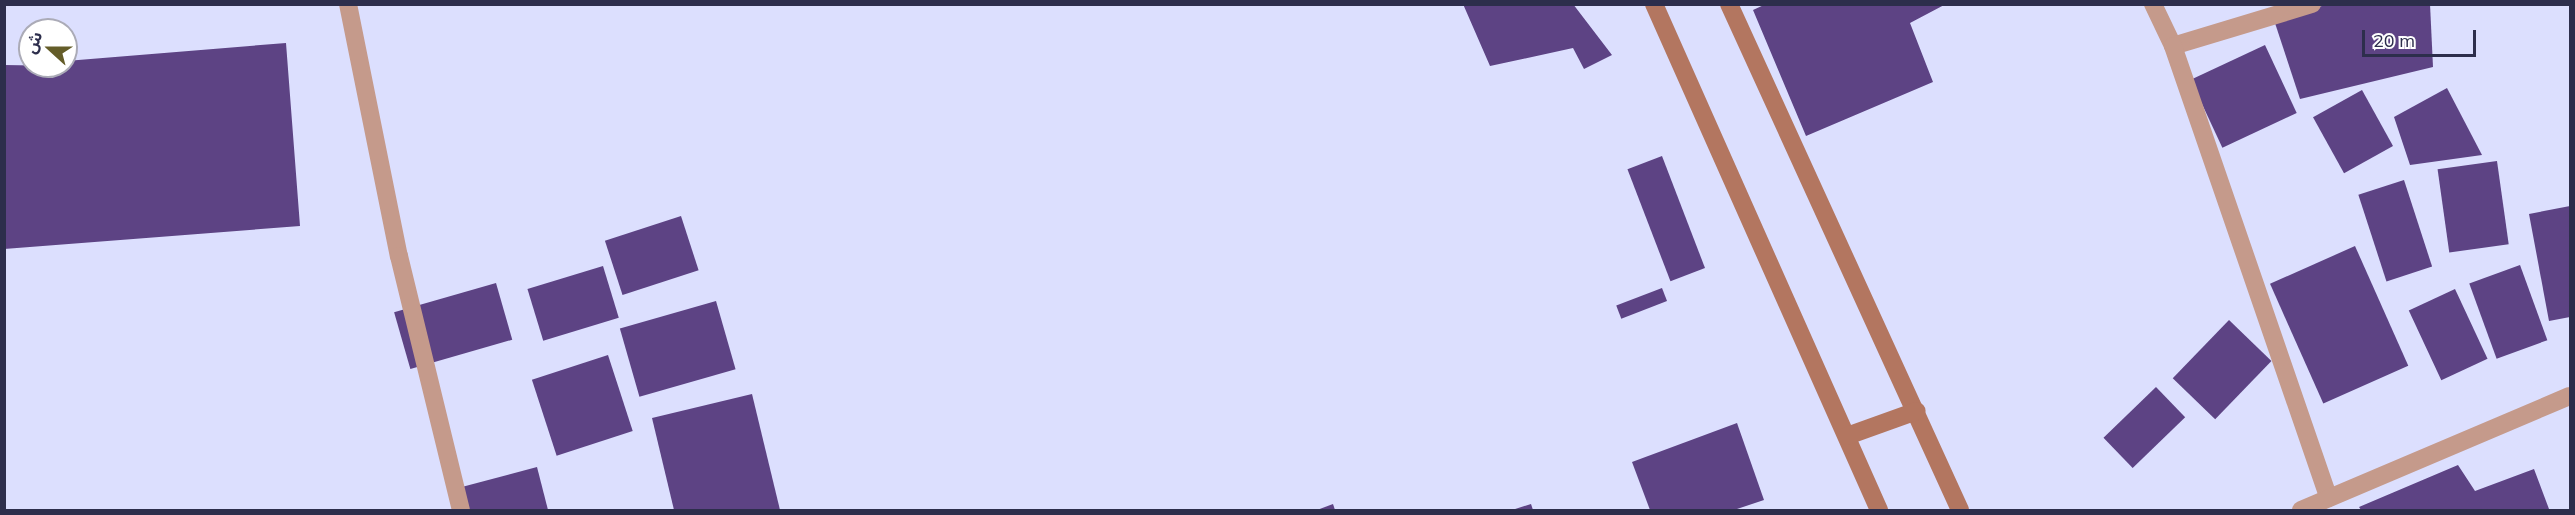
<!DOCTYPE html>
<meta charset="utf-8">
<style>
body{margin:0}
#map{position:relative;width:2575px;height:515px;overflow:hidden;background:#dcdffe;font-family:Mulish,"Noto Sans Arabic",sans-serif}
div>[style]{position:absolute}
.building>*{inset:0;background:#5d4384;transform-origin:0 0}
.street>*{height:18px;margin:-9px;padding:0 9px;transform-origin:9px;border-radius:9px;background:#c59a8b}
.secondary>*{height:18px;margin:-9px;padding:0 9px;transform-origin:9px;border-radius:9px;background:#b37660}
span{translate:-50% -50%;white-space:nowrap;text-align:center;line-height:1.15;-webkit-text-stroke:6px #fff;paint-order:stroke}
.frame{position:absolute;inset:0;border:6px solid #2d2e4c;pointer-events:none}
.north{position:absolute;left:18px;top:18px;width:60px;height:60px;box-sizing:border-box;background:#fff;border:2px solid #ababb7;border-radius:50%;rotate:291deg;font-size:16px;font-weight:700;line-height:24px;text-align:center;color:#2d2e4c}
.north::after{content:'';display:block;margin:auto;width:21px;height:27px;background:#645d29;clip-path:polygon(50% 0,100% 100%,50% 72%,0 100%)}
.scale{position:absolute;left:2362px;top:30px;width:114px;height:27px;box-sizing:border-box;border:3px solid #2d2e4c;border-top:0;padding-left:8px;font-size:18px;line-height:21px;white-space:nowrap;color:#2d2e4c;-webkit-text-stroke:4px #fff;paint-order:stroke}
</style>
<div id="map">
<div class="building">
<div style="clip-path:polygon(1463px 4px,1573px 4px,1612px 55px,1584px 69px,1573px 48px,1490px 66px)"></div>
<div style="clip-path:polygon(1766px 4px,1946px 4px,1910px 23px,1933px 82px,1806px 136px,1753px 10px)"></div>
<div style="clip-path:polygon(2331px 4px,2430px 4px,2433px 67px,2300px 99px,2273px 17px)"></div>
<div style="clip-path:polygon(286px 43px,300px 226px,4px 249px,4px 65px,66px 66px,66px 61px)"></div>
<div style="left:2265px;top:45px;width:75px;height:82px;rotate:65deg"></div>
<div style="clip-path:polygon(2447px 88px,2482px 155px,2410px 165px,2394px 117px)"></div>
<div style="left:2362px;top:90px;width:64px;height:56px;rotate:61deg"></div>
<div style="left:1662px;top:156px;width:120px;height:37px;rotate:69deg"></div>
<div style="left:2497px;top:161px;width:84px;height:60px;rotate:82deg"></div>
<div style="left:2404px;top:180px;width:91px;height:48px;rotate:72deg"></div>
<div style="clip-path:polygon(2570px 206px,2570px 317px,2549px 321px,2529px 214px)"></div>
<div style="left:681px;top:216px;width:57px;height:80px;rotate:72deg"></div>
<div style="left:2355px;top:246px;width:131px;height:93px;rotate:66deg"></div>
<div style="left:2520px;top:265px;width:80px;height:54px;rotate:70deg"></div>
<div style="left:603px;top:266px;width:54px;height:79px;rotate:73deg"></div>
<div style="left:496px;top:283px;width:59px;height:106px;rotate:74deg"></div>
<div style="left:1662px;top:288px;width:14px;height:49px;rotate:69deg"></div>
<div style="left:2455px;top:289px;width:77px;height:51px;rotate:65deg"></div>
<div style="left:716px;top:301px;width:71px;height:100px;rotate:74deg"></div>
<div style="left:2229px;top:320px;width:59px;height:81px;rotate:44deg"></div>
<div style="left:608px;top:355px;width:80px;height:80px;rotate:72deg"></div>
<div style="left:2156px;top:387px;width:42px;height:73px;rotate:46deg"></div>
<div style="clip-path:polygon(752px 394px,780px 510px,674px 510px,652px 418px)"></div>
<div style="clip-path:polygon(1737px 423px,1764px 500px,1734px 510px,1650px 510px,1632px 462px)"></div>
<div style="clip-path:polygon(2458px 465px,2475px 491px,2534px 469px,2549px 509px,2361px 510px,2359px 507px)"></div>
<div style="clip-path:polygon(537px 467px,548px 510px,464px 510px,458px 488px)"></div>
<div style="clip-path:polygon(1333px 504px,1335px 510px,1317px 510px)"></div>
<div style="clip-path:polygon(1531px 504px,1533px 510px,1512px 510px)"></div>
</div>
<div class="street">
<div style="left:348px;top:4px;width:257px;rotate:78.6deg"></div>
<div style="left:399px;top:256px;width:261px;rotate:76.3deg"></div>
<div style="left:2153px;top:4px;width:47px;rotate:64.5deg"></div>
<div style="left:2312px;top:4px;width:145px;rotate:163.2deg"></div>
<div style="left:2173px;top:46px;width:478px;rotate:71deg"></div>
<div style="left:2301px;top:510px;width:292px;rotate:-23deg"></div>
</div>
<div class="secondary">
<div style="left:1654px;top:4px;width:554px;rotate:66.03deg"></div>
<div style="left:1729px;top:4px;width:556px;rotate:65.46deg"></div>
<div style="left:1847px;top:436px;width:74px;rotate:-19.7deg"></div>
</div>
<div class="frame"></div>
<div class="north">ش</div>
<div class="scale">20 m</div>
</div>
